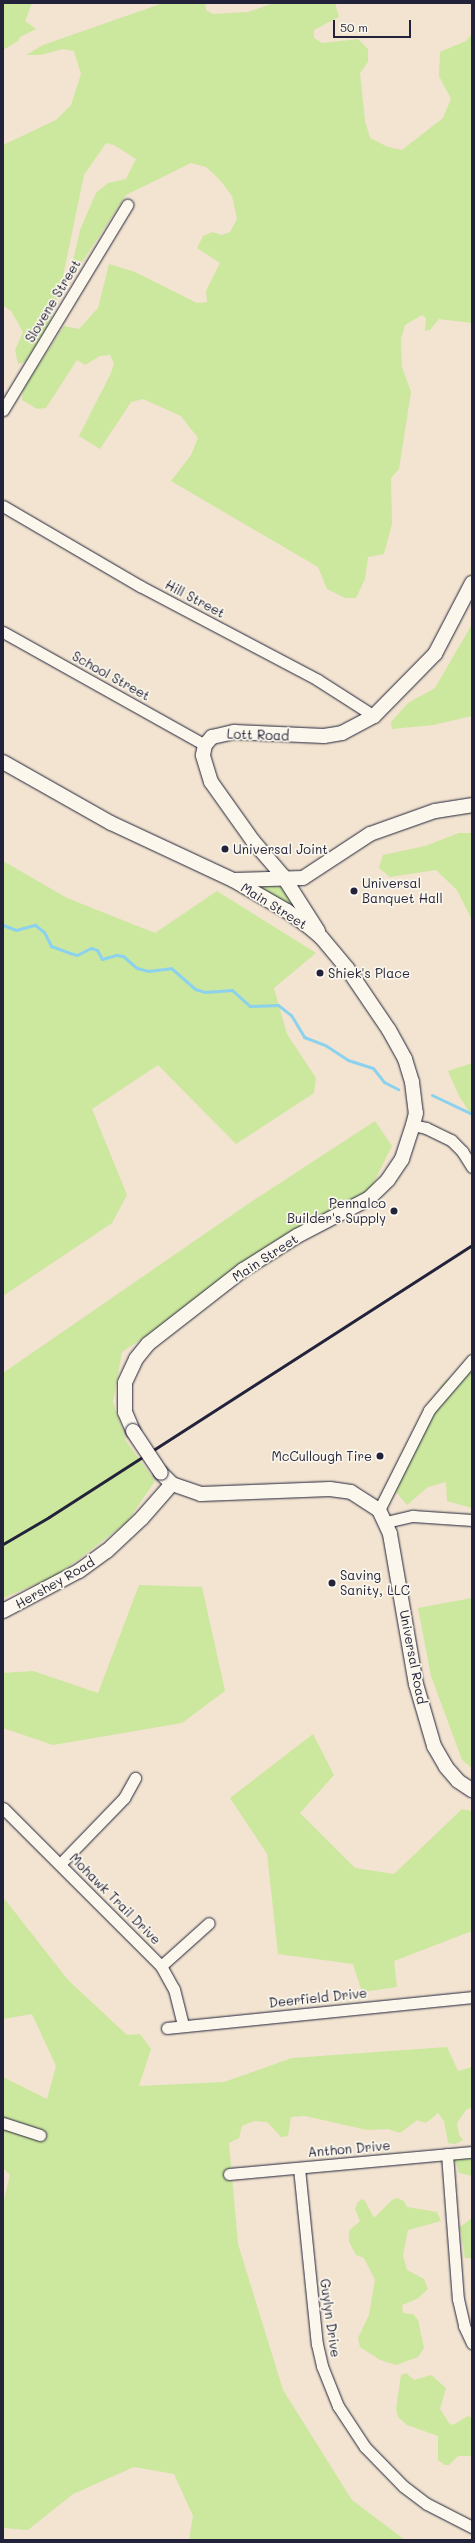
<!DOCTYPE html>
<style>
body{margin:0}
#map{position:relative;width:475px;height:2543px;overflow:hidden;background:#f2e4d0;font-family:Mali,sans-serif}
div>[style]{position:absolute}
.green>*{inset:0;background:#cce79e}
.stream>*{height:3px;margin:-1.5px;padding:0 1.5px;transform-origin:1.5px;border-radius:1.5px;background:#8cd2ee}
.roads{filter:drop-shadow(0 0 1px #22223b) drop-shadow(0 0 1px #22223b)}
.minor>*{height:11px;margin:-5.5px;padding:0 5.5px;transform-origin:5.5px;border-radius:5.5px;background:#fbf7ec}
.tertiary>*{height:14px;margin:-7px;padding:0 7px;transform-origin:7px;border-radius:7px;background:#fbf7ec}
.rail>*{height:3px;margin:-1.5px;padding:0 1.5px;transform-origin:1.5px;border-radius:1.5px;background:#22223b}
.bridges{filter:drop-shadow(0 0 1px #22223b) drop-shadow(0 0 1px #22223b)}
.tertiary-bridge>*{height:14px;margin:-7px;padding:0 7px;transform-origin:7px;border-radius:7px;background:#fbf7ec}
.dots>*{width:11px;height:11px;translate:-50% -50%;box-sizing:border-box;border:2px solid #fbf7ec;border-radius:50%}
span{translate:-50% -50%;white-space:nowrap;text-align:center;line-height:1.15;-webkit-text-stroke:3.5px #fbf7ec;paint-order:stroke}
.street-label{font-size:13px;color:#22223b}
.poi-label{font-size:13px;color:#22223b}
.left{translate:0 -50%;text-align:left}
.right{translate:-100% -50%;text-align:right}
.frame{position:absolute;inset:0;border:4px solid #22223b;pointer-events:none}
.scale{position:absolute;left:333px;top:20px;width:78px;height:18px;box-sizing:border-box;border:2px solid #22223b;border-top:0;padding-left:5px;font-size:12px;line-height:14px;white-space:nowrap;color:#22223b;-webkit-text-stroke:3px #fbf7ec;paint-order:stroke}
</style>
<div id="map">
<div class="green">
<div style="clip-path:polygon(3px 3px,32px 3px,25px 21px,36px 29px,20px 37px,18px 41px,3px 50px)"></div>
<div style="clip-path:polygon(163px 3px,205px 3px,206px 10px,213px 14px,248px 12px,271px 4px,335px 3px,339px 17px,314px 30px,314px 38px,322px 43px,358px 39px,368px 49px,368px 62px,360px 73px,365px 121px,370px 138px,388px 147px,402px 150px,443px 118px,451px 99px,439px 76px,440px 52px,466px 41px,472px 34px,472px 323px,439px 319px,430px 330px,425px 331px,426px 318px,422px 315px,405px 325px,401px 339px,402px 367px,411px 392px,399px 469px,391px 478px,392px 524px,384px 554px,368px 557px,365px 579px,356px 598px,345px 598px,327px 589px,318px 567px,171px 481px,191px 455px,198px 438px,181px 416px,143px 399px,131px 402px,100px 449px,79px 436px,111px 373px,114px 363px,110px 355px,100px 356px,85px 365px,77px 360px,46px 408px,37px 409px,22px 400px,23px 389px,64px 326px,79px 329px,98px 308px,109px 264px,135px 272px,197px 303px,207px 302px,206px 291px,220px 263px,197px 248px,203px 236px,212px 232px,222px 235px,230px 232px,237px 219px,232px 196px,220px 180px,206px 167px,191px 163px,126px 195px,75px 273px,70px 274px,80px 230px,96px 193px,108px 183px,126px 179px,136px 159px,114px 145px,106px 143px,84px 175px,61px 286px,49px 324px,26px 361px,18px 364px,15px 350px,23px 332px,11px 311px,3px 305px,3px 145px,56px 120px,71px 105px,81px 74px,74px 51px,63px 49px,40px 55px,26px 55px,43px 45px)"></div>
<div style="clip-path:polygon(472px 624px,472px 716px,433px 725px,392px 729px,391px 722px,408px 703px,435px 688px)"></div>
<div style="clip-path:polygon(459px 833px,472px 833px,472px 920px,457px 890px,436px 870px,390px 877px,379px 868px,383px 855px,425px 846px)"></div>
<div style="clip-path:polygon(3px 861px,67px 898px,155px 933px,217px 891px,316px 953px,274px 988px,287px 1034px,316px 1078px,314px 1093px,236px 1144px,158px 1065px,92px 1109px,127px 1195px,112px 1223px,3px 1296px)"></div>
<div style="clip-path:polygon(263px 886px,282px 887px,297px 911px,262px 888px)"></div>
<div style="clip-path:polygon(472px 1063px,472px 1116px,459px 1096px,448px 1071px)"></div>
<div style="clip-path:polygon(375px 1121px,392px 1146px,371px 1188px,122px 1352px,113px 1402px,126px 1441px,155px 1481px,127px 1522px,58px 1575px,3px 1598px,3px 1373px,248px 1204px)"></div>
<div style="clip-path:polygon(472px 1359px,472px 1508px,447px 1501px,446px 1482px,428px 1487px,407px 1505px,396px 1492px,441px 1385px)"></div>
<div style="clip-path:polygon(139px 1585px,202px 1587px,225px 1691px,182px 1723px,53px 1745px,3px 1728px,3px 1673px,33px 1671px,98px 1693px)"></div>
<div style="clip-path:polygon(472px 1598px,472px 1768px,462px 1760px,431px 1676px,418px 1608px)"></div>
<div style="clip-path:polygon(313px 1734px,334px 1775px,300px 1813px,355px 1868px,394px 1874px,462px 1809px,472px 1811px,472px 1931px,394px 1961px,397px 1987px,362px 1992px,353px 1964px,278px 1954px,267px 1854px,230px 1798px)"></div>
<div style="clip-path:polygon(3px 1897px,68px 1980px,127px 2035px,140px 2034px,151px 2049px,139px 2086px,224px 2082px,292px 2058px,447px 2047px,458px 2071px,472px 2067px,472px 2107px,466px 2110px,457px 2123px,459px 2135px,463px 2140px,455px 2144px,448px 2143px,444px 2121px,438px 2113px,426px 2123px,417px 2120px,400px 2133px,388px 2129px,367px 2130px,305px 2116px,291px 2117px,288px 2136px,281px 2137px,267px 2122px,254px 2121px,242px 2126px,239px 2138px,229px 2143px,238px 2244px,283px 2390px,352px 2500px,405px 2540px,189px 2540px,193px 2516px,174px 2474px,134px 2467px,73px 2494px,28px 2530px,3px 2528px,3px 2203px,10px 2175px,3px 2168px,3px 2077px,47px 2099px,56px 2066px,32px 2014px,3px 2019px)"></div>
<div style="clip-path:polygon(472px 2155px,472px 2176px,459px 2173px,455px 2160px,460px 2156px)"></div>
<div style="clip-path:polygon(397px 2198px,404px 2201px,407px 2207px,437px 2212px,441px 2221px,408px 2230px,403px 2255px,407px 2270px,424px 2279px,428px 2289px,417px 2299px,402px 2305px,403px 2313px,413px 2314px,418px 2320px,424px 2348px,418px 2357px,396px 2365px,380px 2360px,360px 2347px,358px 2338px,369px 2315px,375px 2280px,364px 2258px,356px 2255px,349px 2242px,349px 2231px,360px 2221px,355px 2209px,358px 2202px,362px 2199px,365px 2201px,374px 2218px,392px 2200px)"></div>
<div style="clip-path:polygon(472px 2218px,472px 2258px,465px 2258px,460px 2227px)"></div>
<div style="clip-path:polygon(406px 2373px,414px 2380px,431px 2375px,446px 2388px,440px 2409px,449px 2423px,453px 2425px,468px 2416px,472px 2418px,472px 2456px,458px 2456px,449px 2465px,445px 2465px,438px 2460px,438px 2436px,407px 2425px,398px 2417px,396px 2409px,401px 2375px)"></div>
</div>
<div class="stream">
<div style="left:3px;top:925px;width:14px;rotate:21deg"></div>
<div style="left:16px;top:930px;width:20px;rotate:-15deg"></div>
<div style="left:35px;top:925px;width:11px;rotate:38deg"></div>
<div style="left:44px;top:932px;width:16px;rotate:63deg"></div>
<div style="left:51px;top:946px;width:20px;rotate:20deg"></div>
<div style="left:70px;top:953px;width:7px;rotate:16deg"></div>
<div style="left:77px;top:955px;width:16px;rotate:-27deg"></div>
<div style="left:91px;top:948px;width:6px;rotate:18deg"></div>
<div style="left:97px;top:950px;width:10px;rotate:61deg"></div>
<div style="left:102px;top:959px;width:15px;rotate:-16deg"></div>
<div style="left:116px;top:955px;width:7px;rotate:8deg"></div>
<div style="left:123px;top:956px;width:18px;rotate:41deg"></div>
<div style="left:137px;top:968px;width:11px;rotate:15deg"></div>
<div style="left:148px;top:971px;width:23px;rotate:-7deg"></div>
<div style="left:171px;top:968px;width:32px;rotate:41deg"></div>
<div style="left:195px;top:989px;width:10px;rotate:17deg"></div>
<div style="left:205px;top:992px;width:27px;rotate:-4deg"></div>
<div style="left:232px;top:990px;width:24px;rotate:42deg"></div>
<div style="left:250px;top:1006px;width:28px;rotate:-2deg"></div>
<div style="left:278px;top:1005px;width:16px;rotate:38deg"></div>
<div style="left:291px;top:1015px;width:26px;rotate:59deg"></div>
<div style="left:304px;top:1037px;width:22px;rotate:21deg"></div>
<div style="left:325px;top:1045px;width:27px;rotate:33deg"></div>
<div style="left:348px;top:1060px;width:26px;rotate:18deg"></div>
<div style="left:373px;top:1068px;width:18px;rotate:52deg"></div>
<div style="left:384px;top:1082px;width:16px;rotate:27deg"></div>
<div style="left:432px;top:1095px;width:44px;rotate:25.4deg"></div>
</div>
<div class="roads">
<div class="minor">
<div style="left:3px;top:410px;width:240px;rotate:-58.8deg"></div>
<div style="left:3px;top:506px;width:159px;rotate:30.3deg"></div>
<div style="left:140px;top:586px;width:201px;rotate:27.8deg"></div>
<div style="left:318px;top:680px;width:67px;rotate:32.7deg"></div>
<div style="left:3px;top:632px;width:231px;rotate:29.2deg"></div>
<div style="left:413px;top:1125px;width:13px;rotate:13deg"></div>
<div style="left:426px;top:1128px;width:28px;rotate:26deg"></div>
<div style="left:451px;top:1140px;width:16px;rotate:45deg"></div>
<div style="left:462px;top:1151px;width:19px;rotate:58deg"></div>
<div style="left:379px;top:1510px;width:112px;rotate:-63.4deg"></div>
<div style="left:429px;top:1410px;width:66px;rotate:-49.3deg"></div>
<div style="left:386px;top:1522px;width:28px;rotate:-13deg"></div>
<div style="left:413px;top:1516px;width:59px;rotate:3.9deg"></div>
<div style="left:3px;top:1808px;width:223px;rotate:45deg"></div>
<div style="left:161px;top:1966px;width:26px;rotate:61deg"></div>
<div style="left:174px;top:1989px;width:37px;rotate:76deg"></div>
<div style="left:61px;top:1863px;width:91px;rotate:-45.9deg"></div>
<div style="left:124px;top:1798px;width:23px;rotate:-61deg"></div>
<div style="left:161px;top:1966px;width:64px;rotate:-41.9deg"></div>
<div style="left:167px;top:2028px;width:307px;rotate:-5.8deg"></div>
<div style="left:3px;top:2123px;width:39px;rotate:18deg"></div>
<div style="left:447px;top:2154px;width:145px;rotate:85.7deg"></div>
<div style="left:458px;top:2299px;width:28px;rotate:77deg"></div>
<div style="left:464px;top:2326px;width:19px;rotate:65deg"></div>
<div style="left:299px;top:2168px;width:177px;rotate:84.2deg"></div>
<div style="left:317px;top:2344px;width:23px;rotate:77deg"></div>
<div style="left:322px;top:2366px;width:43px;rotate:68.2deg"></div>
<div style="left:338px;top:2406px;width:49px;rotate:56.6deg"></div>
<div style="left:365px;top:2447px;width:54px;rotate:45.7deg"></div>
<div style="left:403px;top:2486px;width:30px;rotate:37deg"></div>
<div style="left:427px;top:2504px;width:51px;rotate:27.1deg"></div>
<div style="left:229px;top:2174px;width:244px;rotate:-5.2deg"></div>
</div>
<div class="tertiary">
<div style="left:3px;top:762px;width:124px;rotate:29.5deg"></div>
<div style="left:111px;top:823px;width:135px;rotate:25deg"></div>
<div style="left:233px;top:880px;width:62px;rotate:29.9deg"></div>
<div style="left:287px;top:911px;width:27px;rotate:36deg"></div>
<div style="left:309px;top:927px;width:16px;rotate:40deg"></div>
<div style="left:321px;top:937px;width:40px;rotate:50deg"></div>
<div style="left:347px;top:968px;width:75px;rotate:55.9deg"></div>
<div style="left:389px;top:1030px;width:33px;rotate:61deg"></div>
<div style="left:405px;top:1059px;width:24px;rotate:73deg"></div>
<div style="left:412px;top:1082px;width:31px;rotate:83deg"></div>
<div style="left:416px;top:1113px;width:12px;rotate:104deg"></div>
<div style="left:413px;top:1125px;width:36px;rotate:108deg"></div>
<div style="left:402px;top:1159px;width:25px;rotate:124deg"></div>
<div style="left:388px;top:1180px;width:28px;rotate:136deg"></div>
<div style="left:368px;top:1199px;width:80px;rotate:152.5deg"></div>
<div style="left:297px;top:1236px;width:64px;rotate:147.8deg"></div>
<div style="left:243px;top:1270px;width:120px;rotate:142.1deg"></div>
<div style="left:148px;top:1344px;width:19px;rotate:129deg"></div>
<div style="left:136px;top:1359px;width:26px;rotate:115deg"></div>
<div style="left:125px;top:1383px;width:29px;rotate:90deg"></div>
<div style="left:125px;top:1412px;width:21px;rotate:67deg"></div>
<div style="left:234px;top:880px;width:69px;rotate:-1.7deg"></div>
<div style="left:303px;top:878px;width:80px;rotate:-33.3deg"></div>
<div style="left:370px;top:834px;width:69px;rotate:-19.5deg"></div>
<div style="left:435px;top:811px;width:37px;rotate:-9deg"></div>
<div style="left:318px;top:931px;width:65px;rotate:-122.5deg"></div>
<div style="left:283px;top:876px;width:46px;rotate:-130.6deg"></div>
<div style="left:253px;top:841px;width:72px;rotate:-125.4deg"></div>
<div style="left:211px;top:782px;width:28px;rotate:-107deg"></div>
<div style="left:203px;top:755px;width:10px;rotate:-79deg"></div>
<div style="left:205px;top:745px;width:11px;rotate:-49deg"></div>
<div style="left:212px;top:737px;width:23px;rotate:-13deg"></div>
<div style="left:234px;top:732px;width:90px;rotate:2.5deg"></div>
<div style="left:324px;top:736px;width:18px;rotate:-9deg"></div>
<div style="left:342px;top:733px;width:36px;rotate:-28deg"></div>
<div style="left:374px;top:716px;width:87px;rotate:-45.5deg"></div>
<div style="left:435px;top:654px;width:80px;rotate:-62.5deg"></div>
<div style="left:161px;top:1473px;width:16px;rotate:45deg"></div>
<div style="left:172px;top:1484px;width:31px;rotate:19deg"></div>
<div style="left:201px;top:1494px;width:129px;rotate:-2.2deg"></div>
<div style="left:330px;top:1489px;width:21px;rotate:8deg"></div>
<div style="left:351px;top:1492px;width:33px;rotate:33deg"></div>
<div style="left:379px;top:1510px;width:26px;rotate:65deg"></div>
<div style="left:390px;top:1534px;width:152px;rotate:80.2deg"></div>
<div style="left:416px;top:1684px;width:65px;rotate:73.8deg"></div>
<div style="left:434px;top:1746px;width:24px;rotate:60deg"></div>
<div style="left:446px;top:1767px;width:18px;rotate:49deg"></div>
<div style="left:458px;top:1781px;width:17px;rotate:33deg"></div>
<div style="left:3px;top:1611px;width:86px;rotate:-27.8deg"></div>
<div style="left:79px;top:1571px;width:34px;rotate:-36deg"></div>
<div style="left:107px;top:1551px;width:48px;rotate:-43.3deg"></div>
<div style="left:142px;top:1518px;width:45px;rotate:-48.6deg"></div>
</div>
</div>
<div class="rail">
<div style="left:3px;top:1544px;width:53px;rotate:-30.4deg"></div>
<div style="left:49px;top:1517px;width:503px;rotate:-32.74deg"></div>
</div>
<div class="bridges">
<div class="tertiary-bridge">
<div style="left:133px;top:1431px;width:50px;rotate:56.3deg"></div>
</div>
</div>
<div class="dots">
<div style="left:225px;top:849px;background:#22223b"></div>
<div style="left:354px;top:891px;background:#22223b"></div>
<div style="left:320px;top:973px;background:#22223b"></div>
<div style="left:394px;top:1211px;background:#22223b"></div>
<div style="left:380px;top:1456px;background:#22223b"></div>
<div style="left:332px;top:1583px;background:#22223b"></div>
</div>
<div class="street-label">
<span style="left:53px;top:301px;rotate:-59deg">Slovene Street</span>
<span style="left:195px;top:599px;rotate:28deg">Hill Street</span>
<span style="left:111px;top:676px;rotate:29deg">School Street</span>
<span style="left:258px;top:735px;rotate:2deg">Lott Road</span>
<span style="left:274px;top:906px;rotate:32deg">Main Street</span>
<span style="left:265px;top:1258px;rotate:-33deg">Main Street</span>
<span style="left:55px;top:1583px;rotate:-30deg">Hershey Road</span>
<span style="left:413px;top:1657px;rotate:79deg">Universal Road</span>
<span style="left:115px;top:1899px;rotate:45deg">Mohawk Trail Drive</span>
<span style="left:318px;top:1998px;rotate:-6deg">Deerfield Drive</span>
<span style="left:349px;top:2149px;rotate:-5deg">Anthon Drive</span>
<span style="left:330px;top:2318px;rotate:82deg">Guylyn Drive</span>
</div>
<div class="poi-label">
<span class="left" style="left:233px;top:849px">Universal Joint</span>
<span class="left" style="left:362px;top:891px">Universal<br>Banquet Hall</span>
<span class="left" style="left:328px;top:973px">Shiek's Place</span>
<span class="right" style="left:386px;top:1211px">Pennalco<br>Builder's Supply</span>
<span class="right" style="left:372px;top:1456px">McCullough Tire</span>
<span class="left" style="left:340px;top:1583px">Saving<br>Sanity, LLC</span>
</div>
<div class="frame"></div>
<div class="scale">50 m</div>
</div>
